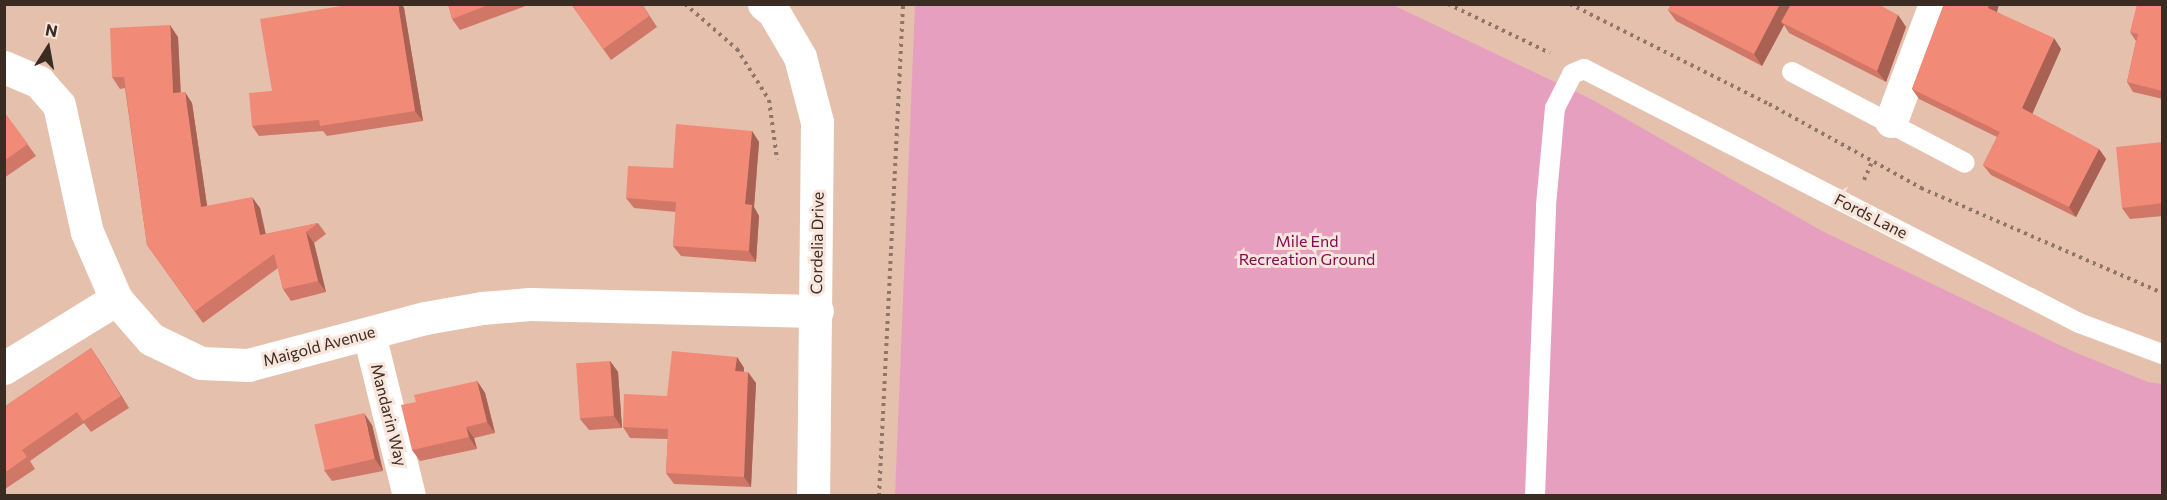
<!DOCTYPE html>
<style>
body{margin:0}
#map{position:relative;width:2167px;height:500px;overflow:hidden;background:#e5c0ac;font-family:Commissioner,sans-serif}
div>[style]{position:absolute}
.green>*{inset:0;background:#e79fc0}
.path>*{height:4px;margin-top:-2px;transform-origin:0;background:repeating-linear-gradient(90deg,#907668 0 3px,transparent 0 7.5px)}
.service>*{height:20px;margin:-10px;padding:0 10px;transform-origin:10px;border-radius:10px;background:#fff}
.minor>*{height:33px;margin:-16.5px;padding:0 16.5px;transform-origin:16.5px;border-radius:16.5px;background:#fff}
.wall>*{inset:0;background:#d07767}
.shaded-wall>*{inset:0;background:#a96154}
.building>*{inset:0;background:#f28a78;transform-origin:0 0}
span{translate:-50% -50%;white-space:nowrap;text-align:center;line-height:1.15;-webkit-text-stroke:6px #f8e5db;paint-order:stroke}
.street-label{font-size:16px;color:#3a2b23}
.park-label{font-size:16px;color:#820b54}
.frame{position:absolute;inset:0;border:6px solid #3a2b23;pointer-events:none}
.north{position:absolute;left:18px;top:18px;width:60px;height:60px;-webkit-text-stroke:4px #f8e5db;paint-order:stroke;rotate:11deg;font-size:16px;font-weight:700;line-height:24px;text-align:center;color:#3a2b23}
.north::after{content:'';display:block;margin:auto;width:21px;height:27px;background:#3a2b23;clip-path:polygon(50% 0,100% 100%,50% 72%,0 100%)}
</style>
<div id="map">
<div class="green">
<div style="clip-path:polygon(915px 5px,1393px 5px,1593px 100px,1822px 231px,2072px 351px,2148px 382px,2162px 384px,2162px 495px,895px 496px)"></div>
</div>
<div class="path">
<div style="left:685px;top:4px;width:69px;rotate:40.9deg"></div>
<div style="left:737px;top:49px;width:60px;rotate:57.9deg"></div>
<div style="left:769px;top:100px;width:60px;rotate:82.3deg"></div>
<div style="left:1448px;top:4px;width:113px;rotate:25.7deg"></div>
<div style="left:1570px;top:4px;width:223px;rotate:26.7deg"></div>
<div style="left:1769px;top:104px;width:174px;rotate:28.9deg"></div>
<div style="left:1921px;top:188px;width:263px;rotate:23.5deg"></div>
<div style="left:1864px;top:180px;width:22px;rotate:-66deg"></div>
<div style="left:879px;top:496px;width:493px;rotate:-87.2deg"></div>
</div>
<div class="service">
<div style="left:1792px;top:72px;width:195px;rotate:27.7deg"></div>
<div style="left:1535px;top:496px;width:291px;rotate:-87.8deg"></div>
<div style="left:1546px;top:205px;width:97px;rotate:-84.7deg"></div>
<div style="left:1555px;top:108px;width:38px;rotate:-63deg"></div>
<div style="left:1572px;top:74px;width:13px;rotate:-23deg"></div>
<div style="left:1584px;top:69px;width:556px;rotate:27.16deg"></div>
<div style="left:2079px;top:323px;width:89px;rotate:20.5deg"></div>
</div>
<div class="minor">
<div style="left:764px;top:4px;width:11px;rotate:38deg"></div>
<div style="left:773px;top:11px;width:53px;rotate:59.6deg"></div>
<div style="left:800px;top:57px;width:67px;rotate:75.3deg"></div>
<div style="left:817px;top:122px;width:374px;rotate:90.6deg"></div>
<div style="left:4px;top:67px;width:38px;rotate:23deg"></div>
<div style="left:39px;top:82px;width:30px;rotate:49deg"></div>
<div style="left:59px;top:105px;width:130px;rotate:77.6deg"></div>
<div style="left:87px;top:232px;width:73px;rotate:66.6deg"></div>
<div style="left:116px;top:299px;width:53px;rotate:48.8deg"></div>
<div style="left:151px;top:339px;width:55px;rotate:25.6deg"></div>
<div style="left:201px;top:363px;width:47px;rotate:2.4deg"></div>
<div style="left:248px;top:365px;width:183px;rotate:-14.9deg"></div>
<div style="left:425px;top:318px;width:58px;rotate:-10deg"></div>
<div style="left:482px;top:308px;width:48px;rotate:-4.8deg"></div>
<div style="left:530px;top:304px;width:287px;rotate:1.4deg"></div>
<div style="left:1891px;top:121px;width:125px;rotate:-69.4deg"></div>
<div style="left:369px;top:334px;width:167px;rotate:76.1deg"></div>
<div style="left:4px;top:368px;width:132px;rotate:-31.6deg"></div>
</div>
<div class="wall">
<div style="clip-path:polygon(448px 4px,531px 4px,460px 30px,452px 19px)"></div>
<div style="clip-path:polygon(571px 4px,642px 4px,657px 27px,611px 60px)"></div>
<div style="clip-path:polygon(1671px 4px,1789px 4px,1790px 5px,1898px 15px,1906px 27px,1886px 82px,1789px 33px,1784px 25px,1762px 66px,1676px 21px,1668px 10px)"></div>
<div style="clip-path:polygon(1944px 4px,1999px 4px,1997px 12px,2061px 49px,2032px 114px,2099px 149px,2106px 159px,2076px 217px,1991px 175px,1983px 165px,1997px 137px,1919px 99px,1912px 89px)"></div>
<div style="clip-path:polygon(2163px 4px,2163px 99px,2133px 92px,2127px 82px,2136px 41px,2130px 32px)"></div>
<div style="clip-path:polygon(404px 8px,423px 121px,327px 136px,323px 131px,259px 136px,252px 126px,272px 91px)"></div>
<div style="clip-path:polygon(178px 37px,181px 93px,192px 103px,207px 206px,260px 208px,266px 234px,318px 223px,326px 234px,314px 243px,326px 292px,291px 301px,283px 289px,278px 268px,203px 323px,147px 245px,125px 88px,120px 89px,112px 77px)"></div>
<div style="clip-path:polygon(4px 112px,36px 156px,4px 178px)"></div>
<div style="clip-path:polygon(752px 131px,759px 142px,754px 207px,759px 216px,756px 262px,681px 256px,673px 246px,676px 212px,634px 208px,626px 198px)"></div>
<div style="clip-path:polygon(2163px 142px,2163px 216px,2130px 219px,2122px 208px)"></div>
<div style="clip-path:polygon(91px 348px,129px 408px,91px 432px,84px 423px,30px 461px,35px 469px,5px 489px,4px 488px,4px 407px)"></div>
<div style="clip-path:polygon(737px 357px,744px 368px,744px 372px,756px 383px,751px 487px,674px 484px,666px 473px,668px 439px,630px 438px,623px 427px)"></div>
<div style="clip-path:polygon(610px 361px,618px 372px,622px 428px,589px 430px,580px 419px)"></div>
<div style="clip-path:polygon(477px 381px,485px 393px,495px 433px,474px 438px,477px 449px,420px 461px,412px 450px,416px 402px)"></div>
<div style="clip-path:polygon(372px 425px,383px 471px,332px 481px,324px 470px)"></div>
</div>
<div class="shaded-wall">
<div style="clip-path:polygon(398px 4px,402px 4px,404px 8px,423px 121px,415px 111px)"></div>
<div style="clip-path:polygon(1780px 4px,1789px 4px,1792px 8px,1781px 22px,1784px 25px,1762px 66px,1754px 54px)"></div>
<div style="clip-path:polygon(1989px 4px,1999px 4px,1995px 19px,1988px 8px)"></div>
<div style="clip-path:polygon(1898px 15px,1906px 27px,1886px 82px,1877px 71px)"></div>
<div style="clip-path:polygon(170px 25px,178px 37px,181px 105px,173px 93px)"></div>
<div style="clip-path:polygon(2054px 38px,2061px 49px,2030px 119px,2022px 108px)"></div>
<div style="clip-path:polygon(185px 92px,192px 103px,209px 219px,201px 207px)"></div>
<div style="clip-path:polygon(752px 131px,759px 142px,754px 207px,759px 216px,756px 262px,749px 251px,745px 204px)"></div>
<div style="clip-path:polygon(2099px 149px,2106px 159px,2076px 217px,2069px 207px)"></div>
<div style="clip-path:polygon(252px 197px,260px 208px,268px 247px,260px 235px)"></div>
<div style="clip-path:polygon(306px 232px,314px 243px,326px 292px,318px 281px)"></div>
<div style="clip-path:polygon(91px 348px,99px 360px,129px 408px,121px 396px)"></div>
<div style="clip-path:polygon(737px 357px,744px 368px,743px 382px,735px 371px)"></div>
<div style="clip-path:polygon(610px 361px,618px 372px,622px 428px,614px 416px)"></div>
<div style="clip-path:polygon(748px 372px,756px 383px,751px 487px,744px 477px)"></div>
<div style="clip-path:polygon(477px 381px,485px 393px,495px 433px,487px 422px)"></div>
<div style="clip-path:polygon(364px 413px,372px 425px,383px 471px,375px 459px)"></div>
<div style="clip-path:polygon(466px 427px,474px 438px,477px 449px,469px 437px)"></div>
</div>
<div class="building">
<div style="clip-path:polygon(354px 4px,398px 4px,415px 111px,320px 126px,319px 120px,252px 126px,249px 93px,272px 91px,260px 19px)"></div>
<div style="clip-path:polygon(448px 4px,491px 4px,452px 19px)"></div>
<div style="clip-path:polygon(571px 4px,642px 4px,649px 16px,603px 49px)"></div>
<div style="clip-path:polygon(1671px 4px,1780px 4px,1754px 54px,1668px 10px)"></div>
<div style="clip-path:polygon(1791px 4px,1878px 4px,1898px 15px,1877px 71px,1781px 22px)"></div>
<div style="clip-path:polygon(1944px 4px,1989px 4px,1988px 8px,2054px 38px,2022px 108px,2099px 149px,2069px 207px,1983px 165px,2000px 132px,1912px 89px)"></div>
<div style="clip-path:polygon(2137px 4px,2163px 4px,2163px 91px,2127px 82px,2138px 34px,2130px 32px)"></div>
<div style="clip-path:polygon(170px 25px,173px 93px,185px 92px,201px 207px,252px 197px,260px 235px,318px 223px,306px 232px,318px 281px,283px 289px,274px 254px,195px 311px,147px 245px,124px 77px,112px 77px,110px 28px)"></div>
<div style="clip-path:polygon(4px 112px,28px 144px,4px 161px)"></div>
<div style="clip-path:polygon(676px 124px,752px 131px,745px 204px,752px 205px,749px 251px,673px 246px,676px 202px,626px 198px,628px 166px,673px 168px)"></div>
<div style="clip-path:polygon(2163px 142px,2163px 203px,2122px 208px,2116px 147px)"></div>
<div style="clip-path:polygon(91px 348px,121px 396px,83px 421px,77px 412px,22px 450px,27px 457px,4px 473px,4px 407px)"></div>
<div style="clip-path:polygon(672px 351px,737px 357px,735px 371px,748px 372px,744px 477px,666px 473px,668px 429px,623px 427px,624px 394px,667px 396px)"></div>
<div style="left:610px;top:361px;width:55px;height:34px;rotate:86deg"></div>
<div style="clip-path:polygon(477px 381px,487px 422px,466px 427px,469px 437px,412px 450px,401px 405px,416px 402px,414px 395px)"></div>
<div style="left:364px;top:413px;width:47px;height:51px;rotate:77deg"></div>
</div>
<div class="street-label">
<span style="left:1871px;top:216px;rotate:27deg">Fords Lane</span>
<span style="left:817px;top:243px;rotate:-89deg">Cordelia Drive</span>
<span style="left:319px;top:346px;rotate:-15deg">Maigold Avenue</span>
<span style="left:389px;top:415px;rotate:76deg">Mandarin Way</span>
</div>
<div class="park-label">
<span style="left:1307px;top:250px">Mile End<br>Recreation Ground</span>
</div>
<div class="frame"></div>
<div class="north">N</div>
</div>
